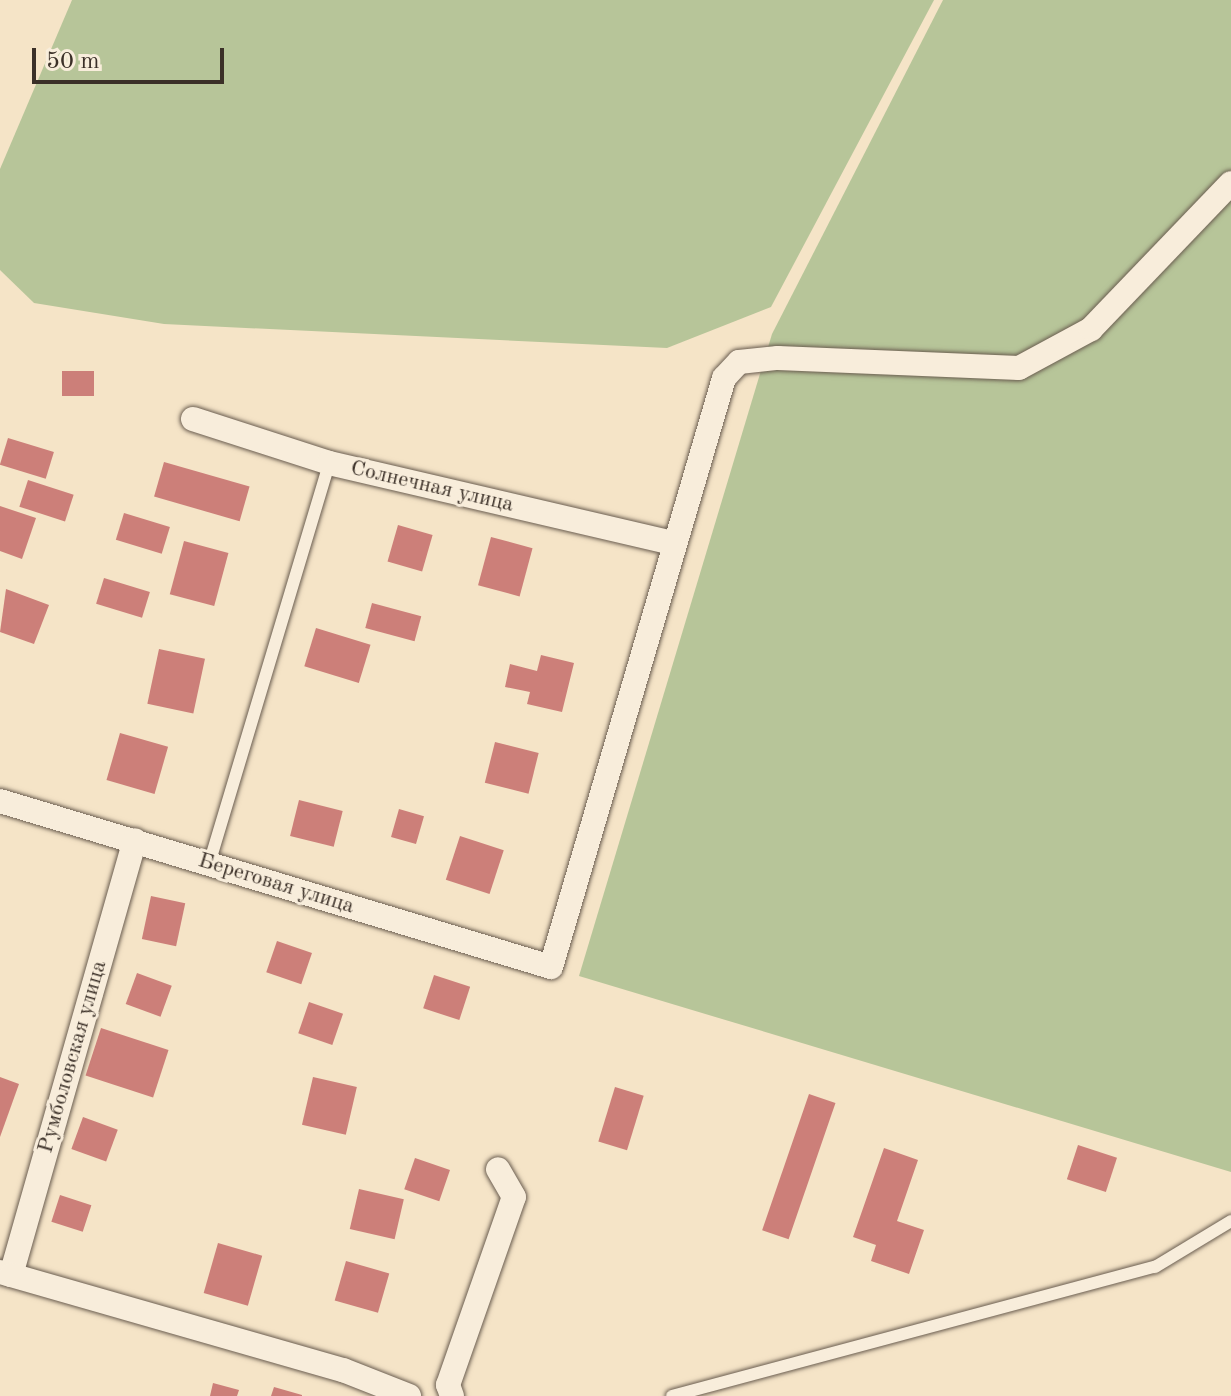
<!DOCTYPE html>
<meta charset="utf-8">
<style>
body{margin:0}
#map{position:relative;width:1231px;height:1396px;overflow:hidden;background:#f5e4c7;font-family:"Old Standard TT",serif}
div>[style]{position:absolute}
.green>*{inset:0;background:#b7c599}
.building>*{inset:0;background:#cc7f79;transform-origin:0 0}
.roads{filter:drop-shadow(0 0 2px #6a5d50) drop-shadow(0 0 2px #6a5d50)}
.lane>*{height:12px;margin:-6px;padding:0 6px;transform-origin:6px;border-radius:6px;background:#f8eddb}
.street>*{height:24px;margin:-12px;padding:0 12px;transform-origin:12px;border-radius:12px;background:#f8eddb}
span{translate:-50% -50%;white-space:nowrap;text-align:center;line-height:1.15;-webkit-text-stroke:6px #f8eddb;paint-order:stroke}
.street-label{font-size:22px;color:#3b3028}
.scale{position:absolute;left:32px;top:48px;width:192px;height:36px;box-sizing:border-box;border:4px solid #3b3028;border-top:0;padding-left:10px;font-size:24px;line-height:28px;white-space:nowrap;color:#3b3028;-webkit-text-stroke:6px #f8eddb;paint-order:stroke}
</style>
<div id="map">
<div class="green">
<div style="clip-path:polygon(72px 0,934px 0,771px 307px,667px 348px,164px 324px,34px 303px,0 270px,0 169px)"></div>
<div style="clip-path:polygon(943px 0,1231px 0,1231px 1172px,579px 976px,772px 334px)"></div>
</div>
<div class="building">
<div style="left:62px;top:371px;width:32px;height:25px"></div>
<div style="left:8px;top:438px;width:48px;height:28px;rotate:17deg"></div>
<div style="left:164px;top:462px;width:89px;height:36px;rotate:16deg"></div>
<div style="left:28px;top:480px;width:48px;height:28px;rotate:18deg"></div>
<div style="clip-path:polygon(0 506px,36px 518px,22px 559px,0 551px)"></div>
<div style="left:124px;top:513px;width:48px;height:28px;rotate:17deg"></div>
<div style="left:398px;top:525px;width:36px;height:38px;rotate:16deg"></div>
<div style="left:491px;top:537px;width:43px;height:50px;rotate:15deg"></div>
<div style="left:184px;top:541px;width:46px;height:55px;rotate:15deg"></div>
<div style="left:104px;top:578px;width:48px;height:27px;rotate:17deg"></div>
<div style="clip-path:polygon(6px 589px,49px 605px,34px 644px,0 632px)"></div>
<div style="left:372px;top:603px;width:51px;height:26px;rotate:15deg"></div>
<div style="left:316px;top:628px;width:57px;height:40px;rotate:17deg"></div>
<div style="left:159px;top:649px;width:47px;height:56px;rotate:12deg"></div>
<div style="clip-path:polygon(541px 655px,574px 663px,562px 712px,527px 704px,530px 692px,505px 687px,510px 664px,537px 671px)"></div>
<div style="left:120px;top:733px;width:50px;height:49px;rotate:16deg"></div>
<div style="left:495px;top:742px;width:45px;height:42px;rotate:14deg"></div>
<div style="left:299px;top:800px;width:45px;height:37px;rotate:14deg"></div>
<div style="left:399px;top:809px;width:26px;height:29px;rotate:16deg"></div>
<div style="left:460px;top:836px;width:46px;height:46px;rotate:18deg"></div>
<div style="left:151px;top:896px;width:35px;height:44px;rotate:12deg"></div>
<div style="left:277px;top:941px;width:37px;height:33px;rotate:19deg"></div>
<div style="left:137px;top:973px;width:37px;height:33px;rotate:20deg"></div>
<div style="left:434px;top:975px;width:38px;height:35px;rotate:18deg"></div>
<div style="left:309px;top:1002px;width:36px;height:33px;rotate:19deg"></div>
<div style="left:101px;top:1028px;width:71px;height:50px;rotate:18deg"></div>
<div style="clip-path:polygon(0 1077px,19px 1084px,0 1137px)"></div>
<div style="left:313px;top:1077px;width:45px;height:49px;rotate:13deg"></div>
<div style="left:615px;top:1087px;width:30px;height:57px;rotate:17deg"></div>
<div style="left:809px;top:1094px;width:28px;height:144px;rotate:19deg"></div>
<div style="left:83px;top:1117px;width:37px;height:34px;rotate:20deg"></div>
<div style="left:1078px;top:1145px;width:41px;height:36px;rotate:18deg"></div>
<div style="clip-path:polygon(884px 1148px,918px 1160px,897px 1221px,924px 1230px,909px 1274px,871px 1261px,876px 1245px,853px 1237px)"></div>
<div style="left:415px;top:1158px;width:37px;height:33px;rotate:19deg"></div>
<div style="left:359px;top:1189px;width:46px;height:41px;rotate:13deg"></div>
<div style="left:60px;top:1195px;width:33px;height:28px;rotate:18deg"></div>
<div style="left:218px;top:1243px;width:46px;height:52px;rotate:16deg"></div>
<div style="left:346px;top:1261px;width:45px;height:41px;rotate:16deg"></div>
<div style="clip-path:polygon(213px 1383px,239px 1390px,237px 1396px,210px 1396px)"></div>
<div style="clip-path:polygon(274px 1387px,302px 1395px,302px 1396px,271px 1396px)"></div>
</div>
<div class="roads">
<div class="lane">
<div style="left:209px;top:864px;width:419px;rotate:-73.3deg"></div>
<div style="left:672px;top:1396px;width:500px;rotate:-15deg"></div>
<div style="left:1155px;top:1267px;width:89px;rotate:-31.2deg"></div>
</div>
<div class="street">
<div style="left:193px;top:419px;width:143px;rotate:17.9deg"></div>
<div style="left:329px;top:463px;width:354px;rotate:13.1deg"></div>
<div style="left:0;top:801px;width:575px;rotate:16.77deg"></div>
<div style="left:551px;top:967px;width:614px;rotate:-73.63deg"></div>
<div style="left:724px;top:378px;width:22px;rotate:-47deg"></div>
<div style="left:739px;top:362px;width:39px;rotate:-6deg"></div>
<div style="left:778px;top:358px;width:241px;rotate:2.4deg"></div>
<div style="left:1019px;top:368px;width:82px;rotate:-28.4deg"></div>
<div style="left:1091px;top:329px;width:202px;rotate:-46.2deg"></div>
<div style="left:0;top:1272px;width:11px;rotate:15deg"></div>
<div style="left:11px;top:1275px;width:452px;rotate:-74.1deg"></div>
<div style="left:11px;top:1275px;width:345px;rotate:16deg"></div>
<div style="left:343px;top:1370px;width:71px;rotate:21.5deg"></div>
<div style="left:452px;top:1396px;width:12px;rotate:-110deg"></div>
<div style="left:448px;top:1385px;width:199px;rotate:-70.7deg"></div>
<div style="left:514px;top:1197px;width:32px;rotate:-120deg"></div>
</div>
</div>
<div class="street-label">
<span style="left:432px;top:487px;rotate:13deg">Солнечная улица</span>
<span style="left:276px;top:884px;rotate:17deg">Береговая улица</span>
<span style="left:73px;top:1057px;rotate:-74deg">Румболовская улица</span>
</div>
<div class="scale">50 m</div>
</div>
